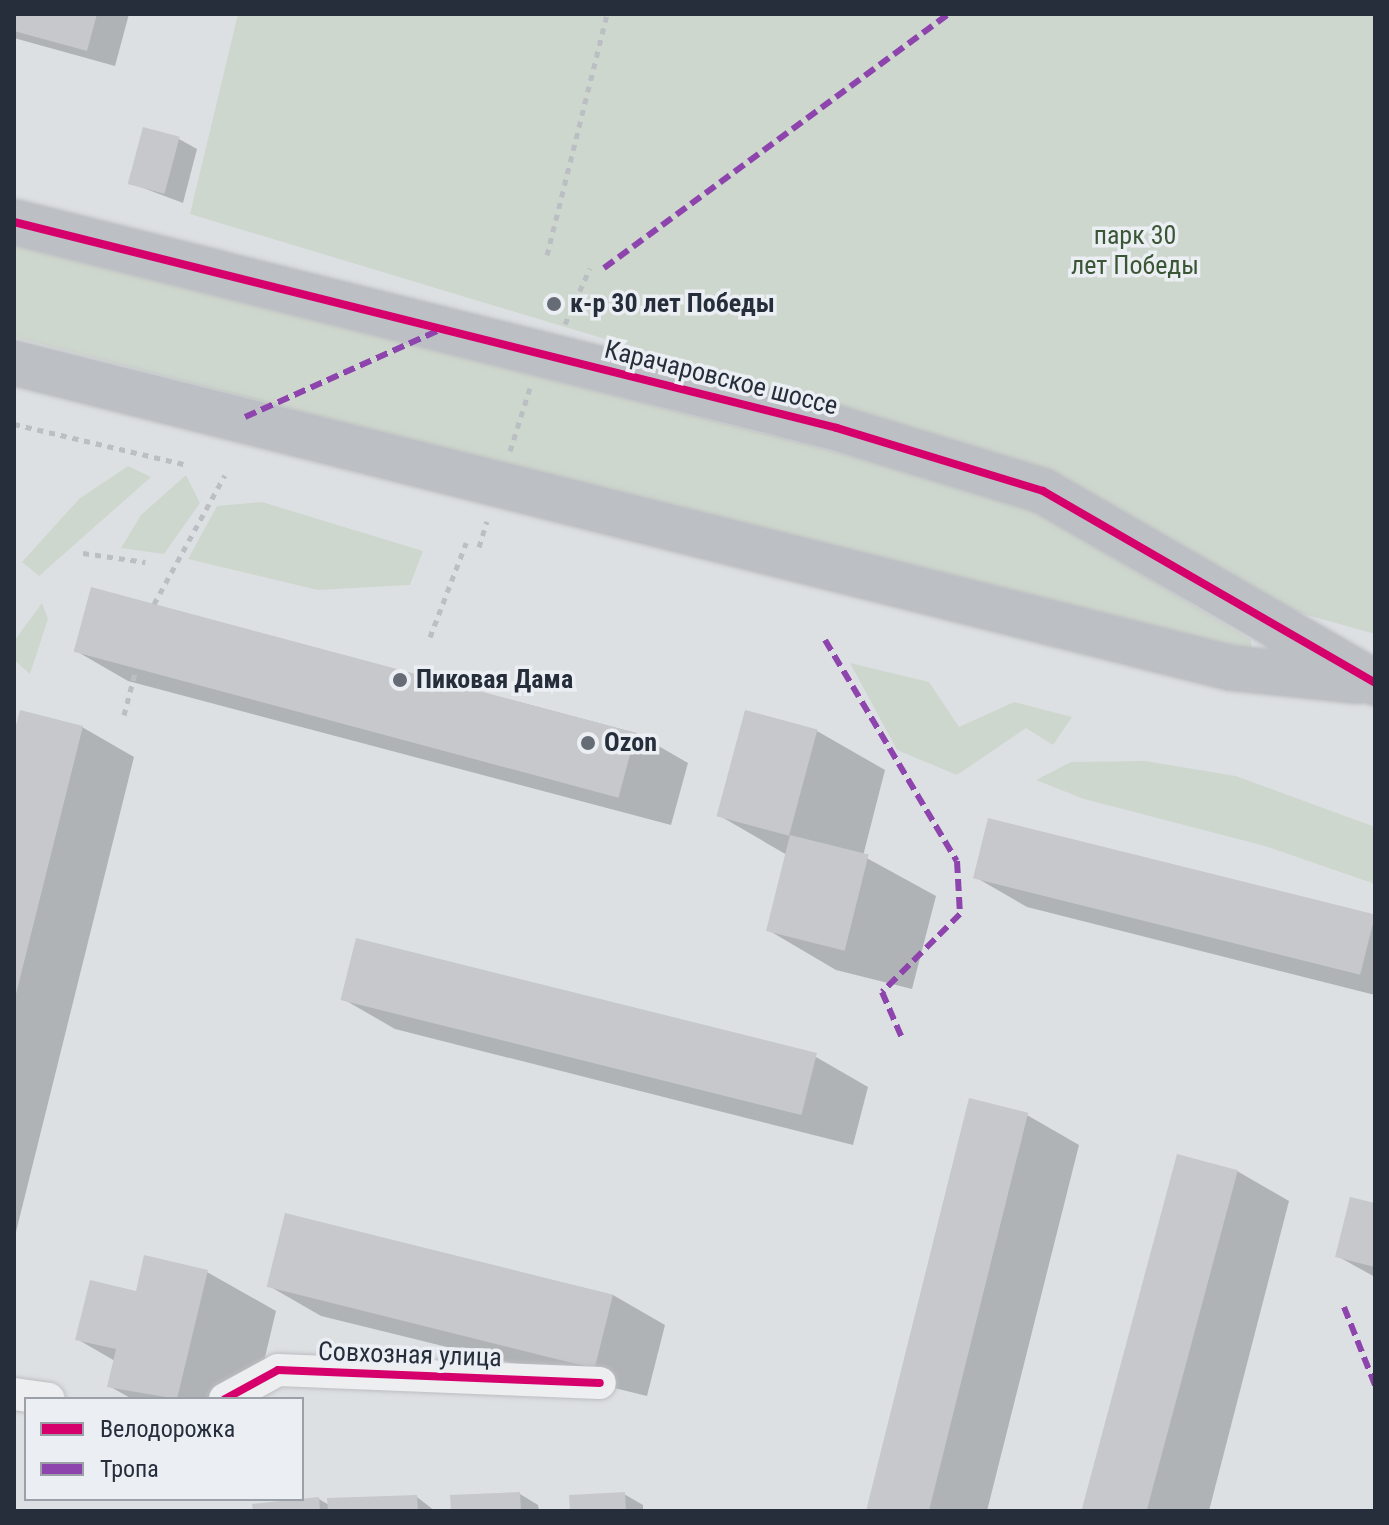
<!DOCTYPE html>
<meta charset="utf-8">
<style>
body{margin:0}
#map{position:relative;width:1389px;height:1525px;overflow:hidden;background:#dde0e3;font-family:"Roboto Condensed",sans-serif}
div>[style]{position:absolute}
.green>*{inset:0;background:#ced7ce}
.shadow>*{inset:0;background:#0003}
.building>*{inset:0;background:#c6c8cb;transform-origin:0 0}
.path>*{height:5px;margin-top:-2.5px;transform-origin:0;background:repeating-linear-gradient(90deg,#bbbec2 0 6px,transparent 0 12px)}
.roads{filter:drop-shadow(0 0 2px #bcbec1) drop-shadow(0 0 2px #bcbec1)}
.street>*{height:32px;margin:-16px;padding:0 16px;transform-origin:16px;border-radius:16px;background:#edeef0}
.secondary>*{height:44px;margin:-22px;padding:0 22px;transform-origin:22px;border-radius:22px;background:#bcbfc3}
.quiet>*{height:6px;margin-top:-3px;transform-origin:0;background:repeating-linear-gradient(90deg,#8e44ad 0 12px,transparent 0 18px)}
.cycleway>*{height:8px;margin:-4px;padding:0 4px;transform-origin:4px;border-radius:4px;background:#d6006c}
.dots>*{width:22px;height:22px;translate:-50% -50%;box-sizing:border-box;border:4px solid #ebeef3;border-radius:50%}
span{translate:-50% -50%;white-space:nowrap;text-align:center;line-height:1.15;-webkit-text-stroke:7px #ebeef3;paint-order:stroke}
.park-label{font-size:26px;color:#3a5634}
.poi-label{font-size:26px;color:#262e3b;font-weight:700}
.left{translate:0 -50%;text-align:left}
.street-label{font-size:26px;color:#262e3b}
.frame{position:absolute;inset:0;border:16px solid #262e3b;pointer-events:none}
.legend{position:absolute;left:24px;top:1397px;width:280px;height:104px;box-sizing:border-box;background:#ebeef3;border:2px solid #9ca1a9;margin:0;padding:10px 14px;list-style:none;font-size:24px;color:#262e3b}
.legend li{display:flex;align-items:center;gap:16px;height:40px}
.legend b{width:40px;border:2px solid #9ca1a9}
</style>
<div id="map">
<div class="green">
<div style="clip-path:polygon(238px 14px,1375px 14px,1375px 634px,1282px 608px,1053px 474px,190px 214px)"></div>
<div style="clip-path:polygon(14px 242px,1012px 497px,1251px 640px,1252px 649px,1241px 655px,14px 337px)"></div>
<div style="clip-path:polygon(128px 466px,151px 477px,39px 576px,22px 562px,79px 499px)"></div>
<div style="clip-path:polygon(186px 475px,200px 503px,164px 554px,121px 548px,141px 515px)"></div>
<div style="clip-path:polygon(262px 502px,423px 551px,410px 585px,318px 590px,188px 559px,217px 506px)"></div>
<div style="clip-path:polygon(42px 603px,48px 619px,30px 674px,14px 660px,14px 641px)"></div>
<div style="clip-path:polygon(850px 663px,929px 682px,959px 727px,1014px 702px,1072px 717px,1053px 745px,1026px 728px,957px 775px,897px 750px)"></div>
<div style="clip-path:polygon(1145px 761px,1236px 776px,1375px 827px,1375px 884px,1265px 846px,1084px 799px,1036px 780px,1071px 762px)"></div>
</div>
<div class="shadow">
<div style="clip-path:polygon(14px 14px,129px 14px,115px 66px,14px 38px)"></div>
<div style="clip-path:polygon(179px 139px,197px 149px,183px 203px,130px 183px)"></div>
<div style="clip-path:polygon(92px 589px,636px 733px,688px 763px,671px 825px,128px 681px,76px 651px)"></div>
<div style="clip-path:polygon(21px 712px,82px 727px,134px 757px,14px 1240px,14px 741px)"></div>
<div style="clip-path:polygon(817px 731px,885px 770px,863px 856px,936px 896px,912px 989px,836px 970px,768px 930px,787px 855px,720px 816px)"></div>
<div style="clip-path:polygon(975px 877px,1375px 917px,1375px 995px,1027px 907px)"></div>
<div style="clip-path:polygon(358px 941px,816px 1057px,868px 1087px,853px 1145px,395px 1029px,343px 999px)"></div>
<div style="clip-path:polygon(1027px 1115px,1079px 1145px,987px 1511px,867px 1511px)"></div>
<div style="clip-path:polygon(1237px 1171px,1289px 1201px,1209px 1511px,1086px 1511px)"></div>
<div style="clip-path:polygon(1375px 1205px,1375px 1277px,1337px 1256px)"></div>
<div style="clip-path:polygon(287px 1215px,613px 1295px,665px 1325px,647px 1396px,321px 1316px,269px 1286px)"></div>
<div style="clip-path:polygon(207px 1272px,276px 1311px,255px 1399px,132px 1399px,109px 1386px,115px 1361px,77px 1339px,137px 1293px)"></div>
<div style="clip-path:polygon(520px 1494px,538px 1505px,539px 1511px,453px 1511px)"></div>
<div style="clip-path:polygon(624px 1494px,643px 1505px,643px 1511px,572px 1511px)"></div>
<div style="clip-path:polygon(417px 1497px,435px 1511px,255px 1511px,319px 1499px,329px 1505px)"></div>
</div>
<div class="building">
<div style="clip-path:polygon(14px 14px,97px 14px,87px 51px,14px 31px)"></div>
<div style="left:143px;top:127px;width:38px;height:59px;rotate:15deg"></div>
<div style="left:91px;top:587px;width:564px;height:67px;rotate:15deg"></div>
<div style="clip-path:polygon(20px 710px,83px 726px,15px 998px,14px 733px)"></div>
<div style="left:745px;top:710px;width:75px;height:110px;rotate:15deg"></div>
<div style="left:988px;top:818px;width:399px;height:62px;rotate:14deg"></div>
<div style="left:790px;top:835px;width:81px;height:99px;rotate:14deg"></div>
<div style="left:356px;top:938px;width:475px;height:64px;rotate:14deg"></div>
<div style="left:969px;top:1098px;width:61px;height:426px;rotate:14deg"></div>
<div style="left:1177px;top:1154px;width:63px;height:369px;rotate:15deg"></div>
<div style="clip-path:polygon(1350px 1197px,1375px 1203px,1375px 1267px,1335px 1257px)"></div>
<div style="left:285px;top:1213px;width:338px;height:76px;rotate:14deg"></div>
<div style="clip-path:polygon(144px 1255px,208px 1270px,177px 1399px,107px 1387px,116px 1349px,75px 1340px,90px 1280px,136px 1291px)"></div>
<div style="clip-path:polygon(520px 1492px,521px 1511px,451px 1511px,450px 1495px)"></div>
<div style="left:625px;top:1492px;width:19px;height:56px;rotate:87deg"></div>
<div style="clip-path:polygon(417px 1495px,418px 1511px,328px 1511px,327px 1498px)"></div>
<div style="clip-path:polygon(319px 1497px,320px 1511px,253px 1511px,252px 1504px)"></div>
</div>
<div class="path">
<div style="left:547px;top:255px;width:248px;rotate:-76deg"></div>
<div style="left:565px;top:324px;width:61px;rotate:-65.9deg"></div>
<div style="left:14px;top:424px;width:174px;rotate:13.3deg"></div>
<div style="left:510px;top:451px;width:66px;rotate:-72.4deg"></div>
<div style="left:479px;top:547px;width:27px;rotate:-73deg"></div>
<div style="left:83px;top:553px;width:63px;rotate:8.3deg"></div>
<div style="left:154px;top:604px;width:147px;rotate:-61.2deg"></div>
<div style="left:430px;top:637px;width:101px;rotate:-69deg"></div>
<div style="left:124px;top:715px;width:48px;rotate:-75.4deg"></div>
</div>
<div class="roads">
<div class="street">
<div style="left:14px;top:1394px;width:35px;rotate:8deg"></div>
<div style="left:225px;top:1399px;width:60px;rotate:-28.7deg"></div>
<div style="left:278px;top:1370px;width:322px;rotate:2.3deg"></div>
</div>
<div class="secondary">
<div style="left:14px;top:222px;width:848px;rotate:14.05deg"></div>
<div style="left:837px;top:428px;width:215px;rotate:17deg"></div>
<div style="left:1043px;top:491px;width:384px;rotate:30deg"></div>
<div style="left:14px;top:363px;width:1255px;rotate:14.07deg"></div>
<div style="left:1231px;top:668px;width:127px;rotate:5.9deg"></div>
</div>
</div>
<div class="quiet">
<div style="left:604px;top:268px;width:428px;rotate:-36.4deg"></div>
<div style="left:245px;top:417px;width:216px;rotate:-24.1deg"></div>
<div style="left:825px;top:640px;width:257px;rotate:59.2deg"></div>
<div style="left:957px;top:861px;width:53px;rotate:86.8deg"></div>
<div style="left:960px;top:914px;width:110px;rotate:135deg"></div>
<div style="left:882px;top:992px;width:50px;rotate:66.5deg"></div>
<div style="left:1344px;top:1307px;width:84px;rotate:68.3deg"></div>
</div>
<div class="cycleway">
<div style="left:14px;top:222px;width:848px;rotate:14.05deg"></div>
<div style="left:837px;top:428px;width:215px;rotate:17deg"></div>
<div style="left:1043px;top:491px;width:384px;rotate:30deg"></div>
<div style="left:225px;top:1399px;width:60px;rotate:-28.7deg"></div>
<div style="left:278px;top:1370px;width:322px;rotate:2.3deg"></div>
</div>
<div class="dots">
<div style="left:554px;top:304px;background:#666c76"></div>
<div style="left:400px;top:680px;background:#666c76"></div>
<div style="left:588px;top:743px;background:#666c76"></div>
</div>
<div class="park-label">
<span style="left:1135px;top:251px">парк 30<br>лет Победы</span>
</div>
<div class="poi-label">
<span class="left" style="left:570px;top:304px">к-р 30 лет Победы</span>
<span class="left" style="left:416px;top:680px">Пиковая Дама</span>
<span class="left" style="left:604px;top:743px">Ozon</span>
</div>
<div class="street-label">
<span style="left:721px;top:378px;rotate:14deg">Карачаровское шоссе</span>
<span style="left:410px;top:1355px;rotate:2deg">Совхозная улица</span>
</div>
<div class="frame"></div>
<ul class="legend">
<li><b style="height:10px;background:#d6006c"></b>Велодорожка</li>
<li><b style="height:10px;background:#8e44ad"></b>Тропа</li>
</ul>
</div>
